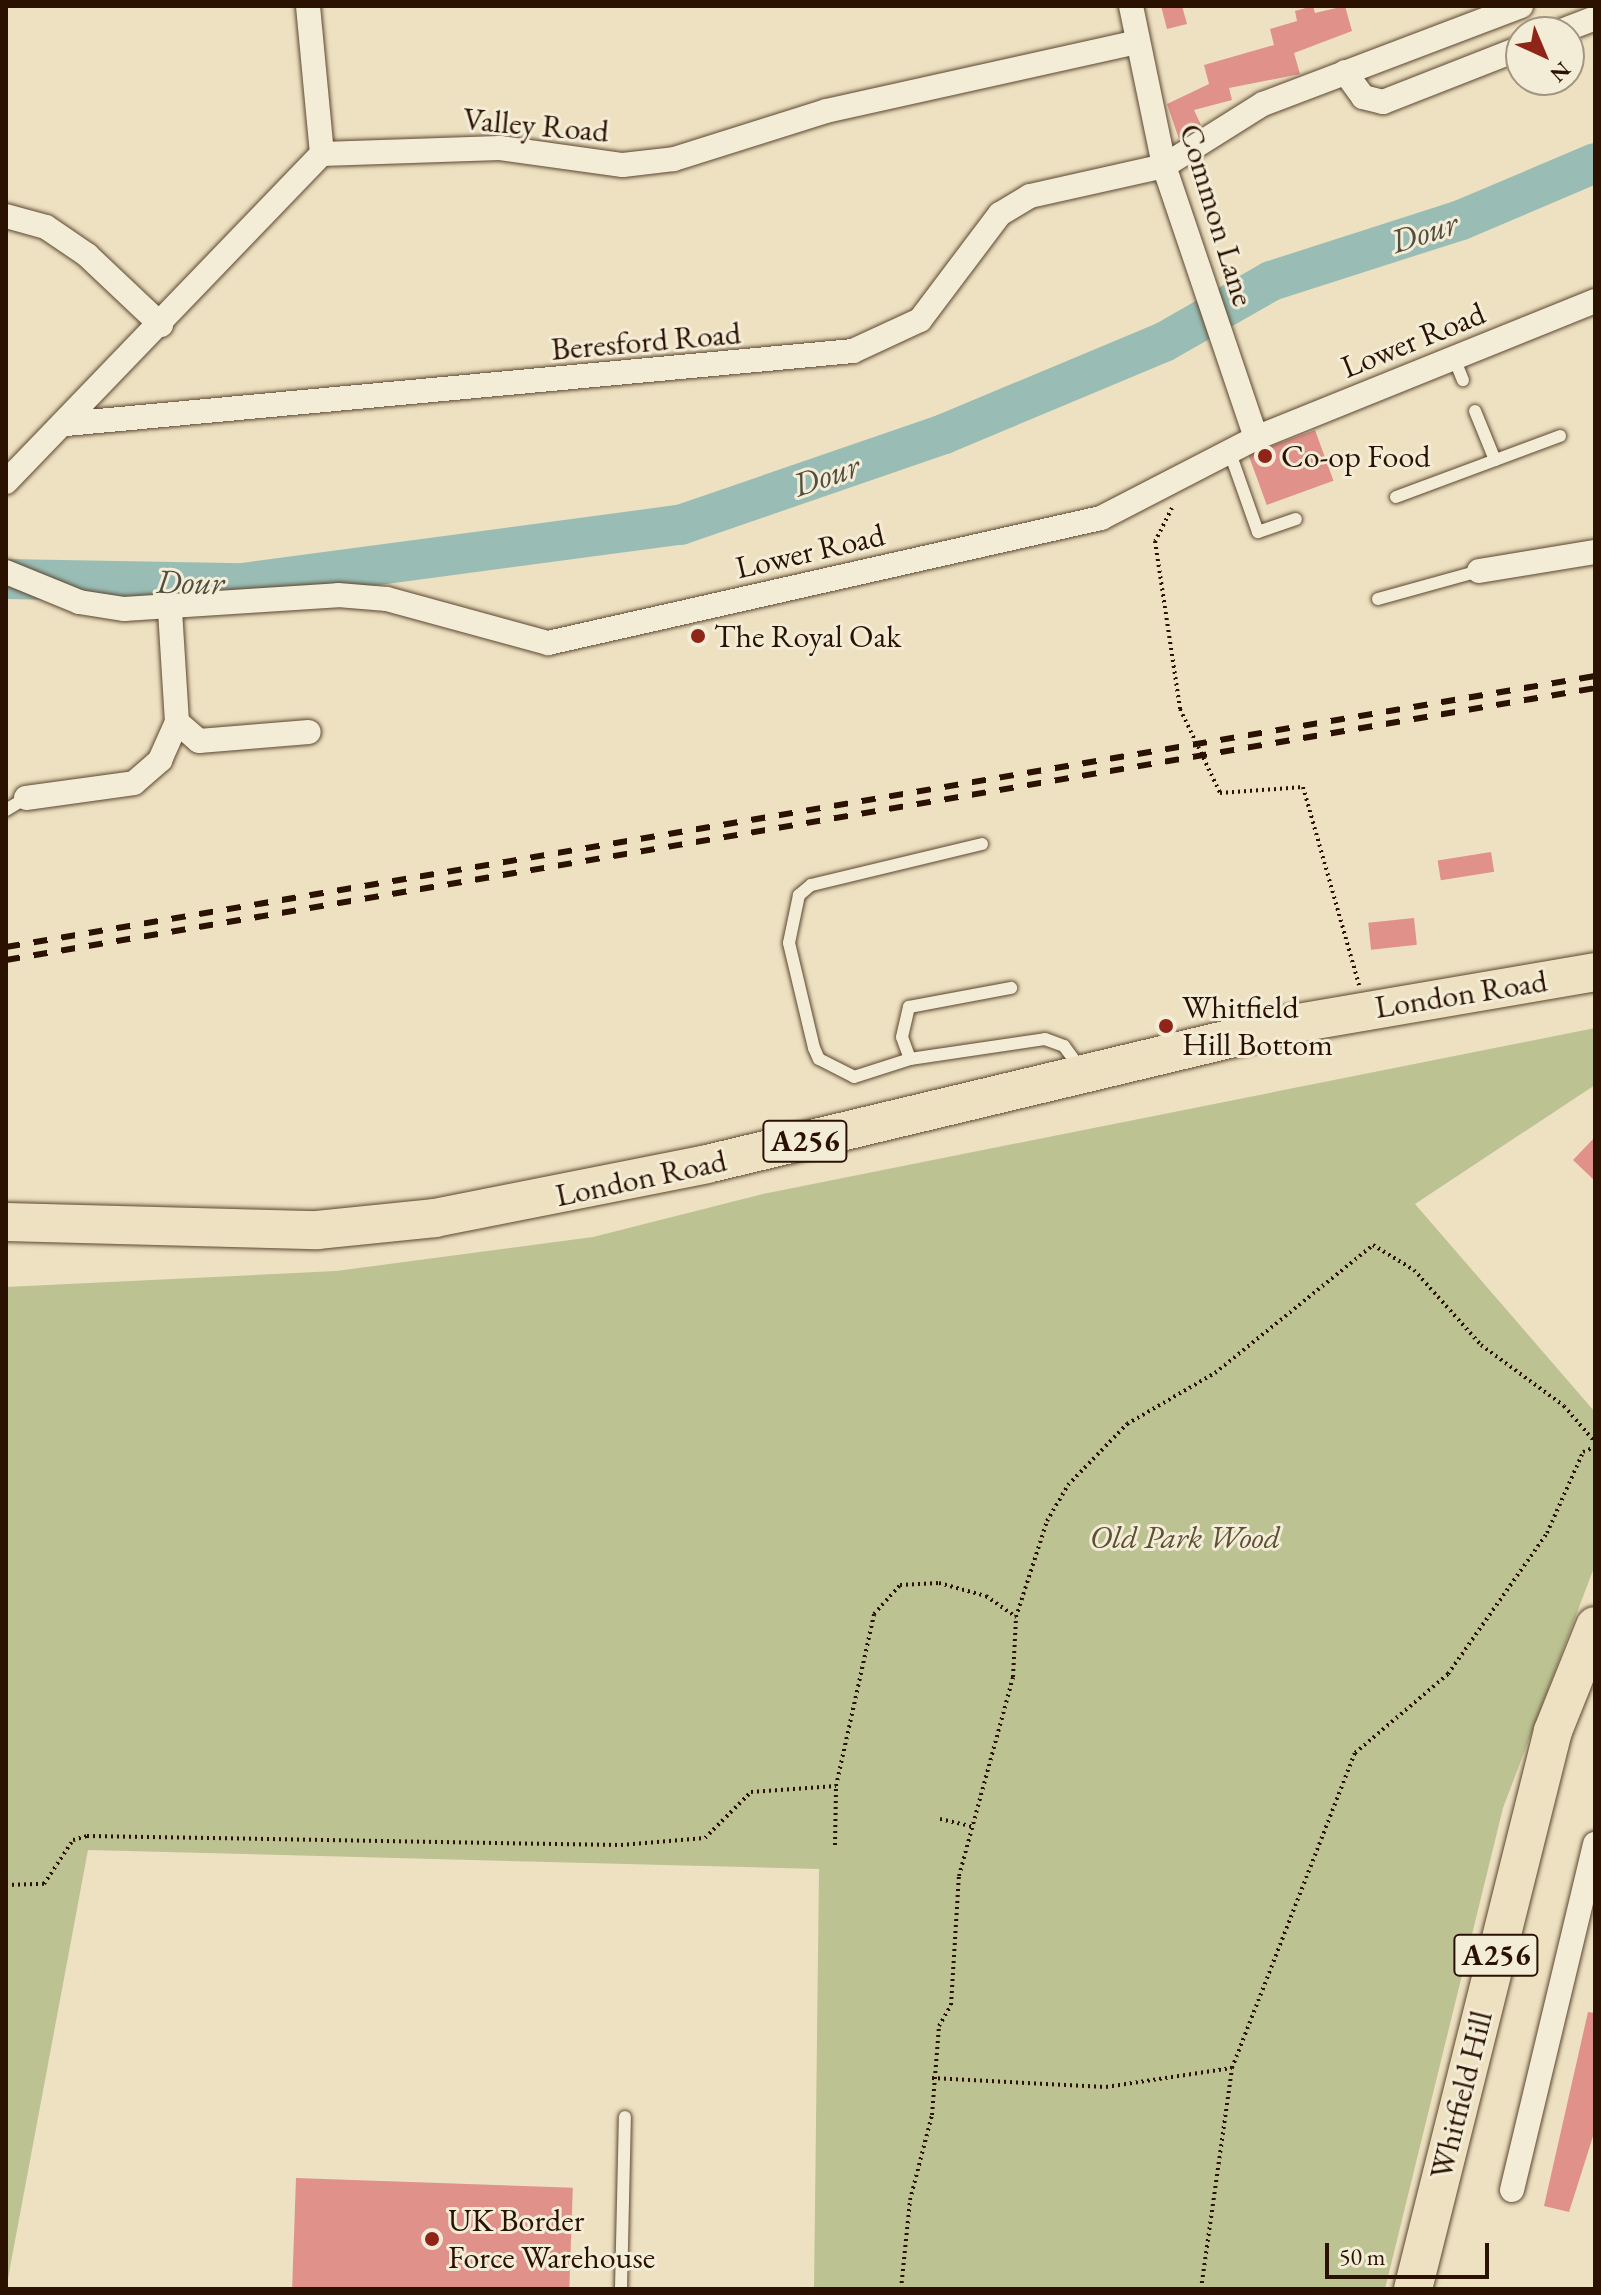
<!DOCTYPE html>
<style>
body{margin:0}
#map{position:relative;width:1601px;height:2295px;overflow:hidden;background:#ede1c1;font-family:"EB Garamond",serif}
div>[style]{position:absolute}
.green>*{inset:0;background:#bcc291}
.river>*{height:40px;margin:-20px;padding:0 20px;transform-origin:20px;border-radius:20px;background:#99bdb5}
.building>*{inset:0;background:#df918a;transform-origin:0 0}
.path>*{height:4px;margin-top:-2px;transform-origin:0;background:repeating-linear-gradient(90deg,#2b1200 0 2px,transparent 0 6px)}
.roads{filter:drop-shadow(0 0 2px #5c4630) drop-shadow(0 0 2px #5c4630)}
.service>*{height:12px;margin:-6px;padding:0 6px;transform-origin:6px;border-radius:6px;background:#f3ecd7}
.minor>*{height:24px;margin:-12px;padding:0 12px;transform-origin:12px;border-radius:12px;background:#f3ecd7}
.primary>*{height:38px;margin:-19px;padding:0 19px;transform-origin:19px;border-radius:19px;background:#ede1c1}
.rail>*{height:6px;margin-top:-3px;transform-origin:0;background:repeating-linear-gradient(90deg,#2b1200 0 14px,transparent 0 28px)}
.path-bridge>*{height:4px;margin-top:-2px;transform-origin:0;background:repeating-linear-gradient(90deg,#2b1200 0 2px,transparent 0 6px)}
.dots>*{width:22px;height:22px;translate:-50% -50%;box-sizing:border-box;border:4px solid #f3ecd7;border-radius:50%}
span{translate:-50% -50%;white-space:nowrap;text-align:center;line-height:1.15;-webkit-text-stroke:6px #f3ecd7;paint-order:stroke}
.shield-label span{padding:2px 6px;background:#f3ecd7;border:2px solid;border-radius:6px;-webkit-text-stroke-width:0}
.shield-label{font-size:30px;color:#2b1200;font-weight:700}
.street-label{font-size:32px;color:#2b1200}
.poi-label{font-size:32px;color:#2b1200}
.left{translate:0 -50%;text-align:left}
.park-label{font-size:32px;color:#5e5033;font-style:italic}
.water-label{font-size:34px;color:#524e3f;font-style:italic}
.frame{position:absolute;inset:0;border:8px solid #2b1200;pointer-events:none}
.north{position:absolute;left:1505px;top:16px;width:80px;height:80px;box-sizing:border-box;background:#f3ecd7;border:2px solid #a39581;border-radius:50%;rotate:136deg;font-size:22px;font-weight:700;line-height:32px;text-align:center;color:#2b1200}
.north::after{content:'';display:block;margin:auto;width:28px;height:36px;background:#8f2418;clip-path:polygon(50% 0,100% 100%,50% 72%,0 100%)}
.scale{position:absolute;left:1325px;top:2243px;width:164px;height:36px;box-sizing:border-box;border:4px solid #2b1200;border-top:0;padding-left:10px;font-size:24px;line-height:28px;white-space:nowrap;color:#2b1200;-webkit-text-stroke:6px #f3ecd7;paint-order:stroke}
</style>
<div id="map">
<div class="green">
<div style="clip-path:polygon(1595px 1028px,1595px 1085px,1415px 1204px,1595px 1412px,1595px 1565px,1503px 1808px,1385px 2289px,814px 2289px,819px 1869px,88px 1850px,6px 2289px,6px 1287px,336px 1271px,593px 1237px,763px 1194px)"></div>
</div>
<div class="river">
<div style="left:6px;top:579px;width:237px;rotate:1deg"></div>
<div style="left:243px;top:583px;width:441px;rotate:-7.6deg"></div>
<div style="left:680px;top:525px;width:279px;rotate:-19deg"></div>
<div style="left:944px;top:434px;width:238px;rotate:-22.7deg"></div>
<div style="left:1164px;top:342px;width:123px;rotate:-29.7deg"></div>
<div style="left:1271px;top:281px;width:200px;rotate:-17.8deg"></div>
<div style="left:1461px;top:220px;width:146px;rotate:-23deg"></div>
</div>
<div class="building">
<div style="clip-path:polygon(1161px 6px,1182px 6px,1187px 24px,1167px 29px)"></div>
<div style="clip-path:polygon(1313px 6px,1315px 13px,1345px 6px,1352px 31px,1294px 53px,1300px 74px,1229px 88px,1232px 100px,1194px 110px,1201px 125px,1179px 139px,1167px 104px,1209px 84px,1204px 65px,1274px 45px,1270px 29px,1297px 21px,1295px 11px)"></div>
<div style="left:1315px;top:430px;width:54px;height:71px;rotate:70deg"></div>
<div style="left:1491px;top:852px;width:20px;height:54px;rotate:81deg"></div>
<div style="left:1414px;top:918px;width:27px;height:46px;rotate:84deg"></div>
<div style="clip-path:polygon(1595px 1137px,1595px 1181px,1573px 1160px)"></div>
<div style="clip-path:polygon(1588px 2012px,1595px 2013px,1595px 2130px,1569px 2212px,1544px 2206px)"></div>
<div style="left:296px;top:2178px;width:277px;height:111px;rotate:2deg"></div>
</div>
<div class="path">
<div style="left:1172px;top:508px;width:37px;rotate:117deg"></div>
<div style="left:1155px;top:541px;width:170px;rotate:81.5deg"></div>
<div style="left:1220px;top:793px;width:83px;rotate:-4.1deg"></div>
<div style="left:1303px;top:787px;width:206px;rotate:74.2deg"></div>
<div style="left:940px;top:1819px;width:35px;rotate:13deg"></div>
<div style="left:835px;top:1845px;width:59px;rotate:-89deg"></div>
<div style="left:836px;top:1786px;width:176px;rotate:-77.5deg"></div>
<div style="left:874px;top:1614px;width:39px;rotate:-48deg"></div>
<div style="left:900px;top:1585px;width:39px;rotate:-3deg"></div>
<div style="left:939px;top:1583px;width:49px;rotate:15.5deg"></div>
<div style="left:986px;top:1596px;width:37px;rotate:35deg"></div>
<div style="left:6px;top:1885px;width:38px;rotate:-2deg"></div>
<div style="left:44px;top:1884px;width:53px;rotate:-56.6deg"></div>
<div style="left:73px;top:1840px;width:15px;rotate:-16deg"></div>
<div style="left:87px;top:1836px;width:534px;rotate:0.97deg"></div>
<div style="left:621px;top:1845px;width:84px;rotate:-4.8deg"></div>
<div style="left:705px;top:1838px;width:65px;rotate:-45deg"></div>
<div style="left:751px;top:1792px;width:85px;rotate:-4deg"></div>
<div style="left:932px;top:2078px;width:174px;rotate:3deg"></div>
<div style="left:1106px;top:2087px;width:127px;rotate:-8.6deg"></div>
<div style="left:901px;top:2289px;width:89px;rotate:-84.2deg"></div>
<div style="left:910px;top:2200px;width:88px;rotate:-75.5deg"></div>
<div style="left:932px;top:2115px;width:89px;rotate:-85.5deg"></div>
<div style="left:939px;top:2026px;width:24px;rotate:-60deg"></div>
<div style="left:951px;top:2005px;width:129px;rotate:-86.5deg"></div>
<div style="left:959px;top:1876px;width:206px;rotate:-74.8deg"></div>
<div style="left:1013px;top:1677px;width:60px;rotate:-87.1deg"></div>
<div style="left:1016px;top:1617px;width:101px;rotate:-72.1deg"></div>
<div style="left:1047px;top:1521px;width:42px;rotate:-59.7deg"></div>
<div style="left:1068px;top:1485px;width:85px;rotate:-46deg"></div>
<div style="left:1127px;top:1424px;width:102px;rotate:-30.1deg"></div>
<div style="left:1215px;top:1373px;width:203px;rotate:-39deg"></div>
<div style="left:1373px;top:1245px;width:48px;rotate:31.4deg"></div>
<div style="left:1414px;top:1270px;width:101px;rotate:48.2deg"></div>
<div style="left:1481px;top:1345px;width:103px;rotate:36.3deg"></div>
<div style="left:1564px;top:1406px;width:48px;rotate:49.3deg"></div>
<div style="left:1201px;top:2289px;width:223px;rotate:-82deg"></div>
<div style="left:1232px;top:2068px;width:338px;rotate:-68.7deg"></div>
<div style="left:1355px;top:1753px;width:122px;rotate:-40.3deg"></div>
<div style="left:1448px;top:1674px;width:172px;rotate:-54.9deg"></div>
<div style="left:1547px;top:1533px;width:89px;rotate:-66deg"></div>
<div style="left:1583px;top:1452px;width:13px;rotate:-23deg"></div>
</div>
<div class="roads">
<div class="service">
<div style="left:1454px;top:358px;width:24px;rotate:68deg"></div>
<div style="left:1475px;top:411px;width:53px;rotate:67.8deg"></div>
<div style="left:1230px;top:453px;width:84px;rotate:70.5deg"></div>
<div style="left:1258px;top:532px;width:40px;rotate:-18.9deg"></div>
<div style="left:1396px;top:497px;width:175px;rotate:-20.4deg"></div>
<div style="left:1378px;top:599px;width:105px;rotate:-15.5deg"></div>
<div style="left:6px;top:810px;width:23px;rotate:-31deg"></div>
<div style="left:982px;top:844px;width:176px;rotate:166.5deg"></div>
<div style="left:811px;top:885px;width:16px;rotate:140deg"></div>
<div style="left:799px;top:895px;width:49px;rotate:101.8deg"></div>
<div style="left:789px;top:943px;width:108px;rotate:76.6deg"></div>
<div style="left:814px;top:1048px;width:12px;rotate:66deg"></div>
<div style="left:819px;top:1059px;width:39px;rotate:27deg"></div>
<div style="left:854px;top:1077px;width:59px;rotate:-17.8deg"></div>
<div style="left:910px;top:1059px;width:136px;rotate:-8.4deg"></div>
<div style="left:1045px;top:1039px;width:20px;rotate:20deg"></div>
<div style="left:1064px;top:1046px;width:27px;rotate:54deg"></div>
<div style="left:910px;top:1059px;width:23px;rotate:-110deg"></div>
<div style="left:902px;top:1037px;width:31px;rotate:-77deg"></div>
<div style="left:909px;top:1007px;width:104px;rotate:-10.6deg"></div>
<div style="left:621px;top:2289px;width:172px;rotate:-88.7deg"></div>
</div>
<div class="minor">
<div style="left:308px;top:6px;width:149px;rotate:84.6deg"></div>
<div style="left:1131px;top:6px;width:163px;rotate:78.3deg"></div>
<div style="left:1164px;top:166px;width:287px;rotate:71.3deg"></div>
<div style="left:1559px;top:32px;width:39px;rotate:-21deg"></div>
<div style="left:1345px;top:72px;width:31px;rotate:54deg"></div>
<div style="left:1363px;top:97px;width:21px;rotate:14deg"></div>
<div style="left:1383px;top:102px;width:148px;rotate:-21.4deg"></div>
<div style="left:6px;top:216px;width:41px;rotate:15.4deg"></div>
<div style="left:46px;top:227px;width:50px;rotate:34.3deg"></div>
<div style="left:87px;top:255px;width:102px;rotate:43.4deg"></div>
<div style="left:66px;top:424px;width:790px;rotate:-5.3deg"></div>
<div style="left:853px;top:351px;width:74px;rotate:-24.8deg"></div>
<div style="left:920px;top:320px;width:133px;rotate:-53deg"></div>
<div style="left:1000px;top:214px;width:35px;rotate:-31deg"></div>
<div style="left:1030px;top:196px;width:137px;rotate:-12.6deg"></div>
<div style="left:1164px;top:166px;width:117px;rotate:-32.1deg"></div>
<div style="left:1263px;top:104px;width:276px;rotate:-20.8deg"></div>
<div style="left:6px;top:482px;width:455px;rotate:-46.1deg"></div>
<div style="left:322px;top:154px;width:178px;rotate:-1.9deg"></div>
<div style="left:500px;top:148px;width:124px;rotate:7.9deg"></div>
<div style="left:623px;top:165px;width:51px;rotate:-6.7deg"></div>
<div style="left:674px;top:159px;width:159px;rotate:-17.5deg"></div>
<div style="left:826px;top:111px;width:319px;rotate:-12.5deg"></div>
<div style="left:1479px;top:571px;width:118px;rotate:-9.3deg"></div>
<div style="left:6px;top:572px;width:79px;rotate:22.3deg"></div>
<div style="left:79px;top:602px;width:46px;rotate:8.8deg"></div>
<div style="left:124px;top:609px;width:214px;rotate:-3.7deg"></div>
<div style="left:338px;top:595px;width:49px;rotate:4.7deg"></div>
<div style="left:387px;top:599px;width:167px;rotate:15.3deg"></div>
<div style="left:548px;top:643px;width:567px;rotate:-12.74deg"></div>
<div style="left:1101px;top:518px;width:174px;rotate:-27.3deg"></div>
<div style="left:1256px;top:438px;width:366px;rotate:-22deg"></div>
<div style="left:177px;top:722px;width:29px;rotate:41deg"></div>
<div style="left:199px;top:741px;width:110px;rotate:-4.7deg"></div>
<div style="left:26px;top:798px;width:109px;rotate:-7.9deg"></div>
<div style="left:134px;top:783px;width:35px;rotate:-41deg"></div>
<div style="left:160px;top:760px;width:42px;rotate:-65.9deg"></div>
<div style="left:177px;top:722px;width:111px;rotate:-93.6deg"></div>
<div style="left:1512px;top:2190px;width:356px;rotate:-76.5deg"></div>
</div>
<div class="primary">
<div style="left:6px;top:1222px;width:311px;rotate:1.5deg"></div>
<div style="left:317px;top:1230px;width:119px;rotate:-5.8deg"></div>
<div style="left:435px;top:1218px;width:277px;rotate:-11.2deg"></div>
<div style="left:707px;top:1164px;width:602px;rotate:-13.46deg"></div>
<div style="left:1292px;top:1024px;width:307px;rotate:-9.7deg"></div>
<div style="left:1413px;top:2289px;width:575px;rotate:-75.92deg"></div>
<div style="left:1553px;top:1731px;width:113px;rotate:-68.2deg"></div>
</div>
</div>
<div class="rail">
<div style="left:6px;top:947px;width:1612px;rotate:-9.68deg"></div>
<div style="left:6px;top:960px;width:1612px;rotate:-9.71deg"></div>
</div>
<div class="path-bridge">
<div style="left:1180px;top:709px;width:93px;rotate:64.5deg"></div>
</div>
<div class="dots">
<div style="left:1265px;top:456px;background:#8f2418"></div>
<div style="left:698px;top:636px;background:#8f2418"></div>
<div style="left:1166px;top:1026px;background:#8f2418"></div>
<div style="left:432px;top:2239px;background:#8f2418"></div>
</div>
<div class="shield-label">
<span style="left:805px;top:1141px">A256</span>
<span style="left:1496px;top:1955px">A256</span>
</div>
<div class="street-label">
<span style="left:536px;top:125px;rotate:5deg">Valley Road</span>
<span style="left:1217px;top:215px;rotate:73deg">Common Lane</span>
<span style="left:1413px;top:340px;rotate:-22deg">Lower Road</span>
<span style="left:646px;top:341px;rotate:-5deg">Beresford Road</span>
<span style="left:810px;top:551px;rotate:-13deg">Lower Road</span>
<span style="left:1461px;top:994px;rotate:-9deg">London Road</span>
<span style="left:641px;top:1178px;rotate:-12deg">London Road</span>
<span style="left:1461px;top:2095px;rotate:-76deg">Whitfield Hill</span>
</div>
<div class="poi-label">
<span class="left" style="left:1281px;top:456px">Co-op Food</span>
<span class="left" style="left:714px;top:636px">The Royal Oak</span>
<span class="left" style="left:1182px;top:1026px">Whitfield<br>Hill Bottom</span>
<span class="left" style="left:448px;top:2239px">UK Border<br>Force Warehouse</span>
</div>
<div class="park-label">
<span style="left:1185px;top:1537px">Old Park Wood</span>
</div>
<div class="water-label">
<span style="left:1424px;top:232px;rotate:-18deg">Dour</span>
<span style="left:826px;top:475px;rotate:-19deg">Dour</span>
<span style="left:190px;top:582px;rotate:1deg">Dour</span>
</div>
<div class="frame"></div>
<div class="north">N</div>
<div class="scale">50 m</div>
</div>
